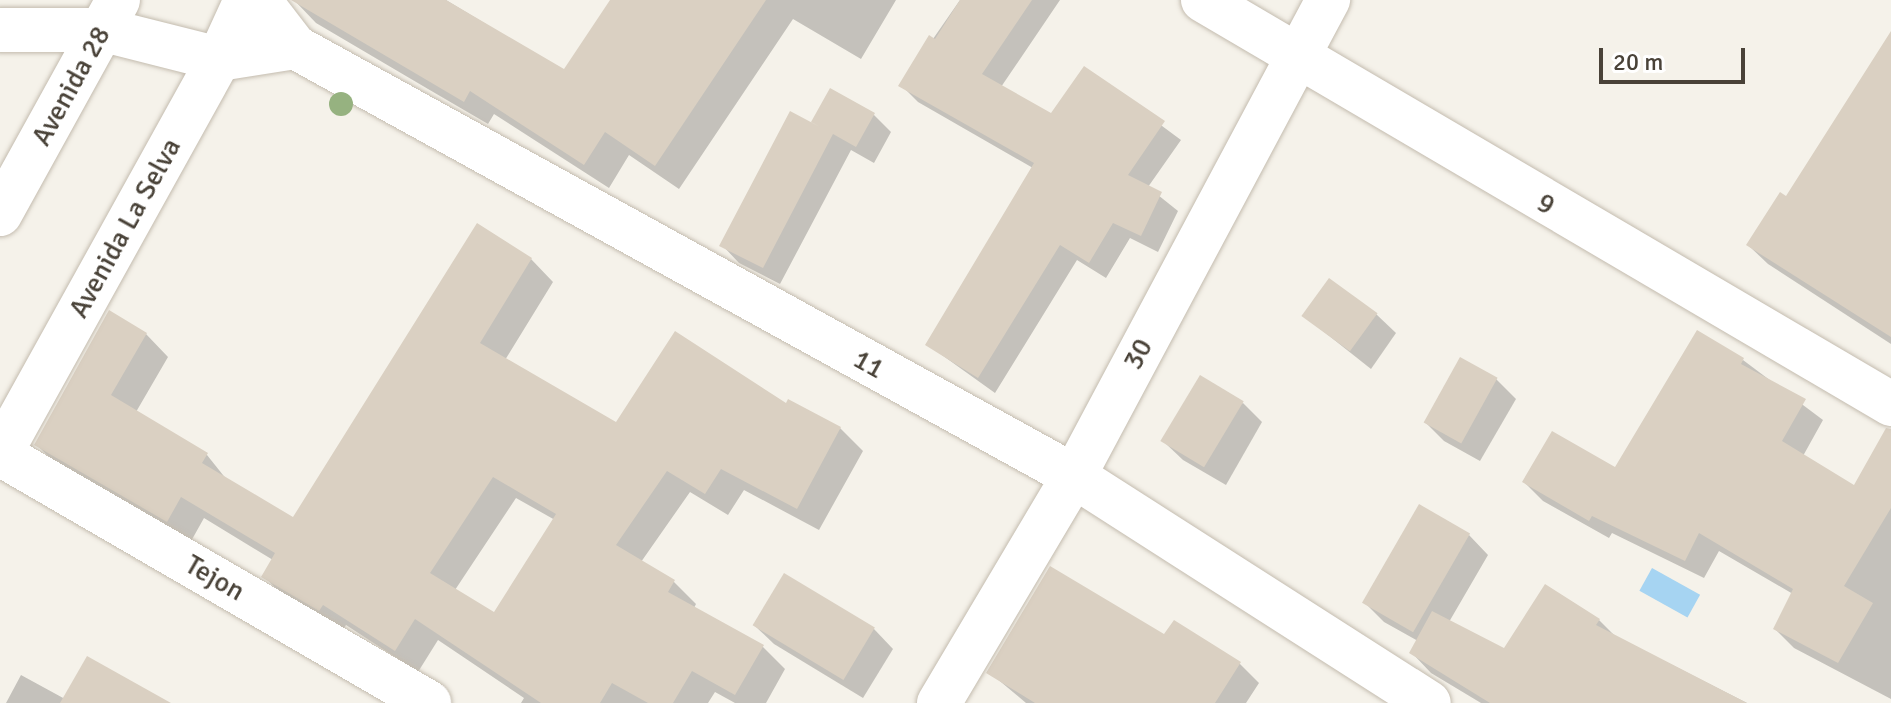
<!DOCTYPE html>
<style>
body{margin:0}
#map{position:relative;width:1891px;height:703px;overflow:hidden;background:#f5f2ea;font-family:Signika,sans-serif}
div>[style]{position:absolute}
.water>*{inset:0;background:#a6d4f2;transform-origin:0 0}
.shadow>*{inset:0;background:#0003}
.building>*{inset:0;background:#dad0c2;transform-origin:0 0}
.roads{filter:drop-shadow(0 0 2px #c4bcaf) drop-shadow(0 0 2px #c4bcaf)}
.minor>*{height:44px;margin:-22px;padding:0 22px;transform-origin:22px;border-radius:22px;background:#fff}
.tertiary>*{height:44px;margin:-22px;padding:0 22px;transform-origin:22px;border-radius:22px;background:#fff}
.trees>*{width:24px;height:24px;margin:-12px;border-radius:50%;background:#96b280}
span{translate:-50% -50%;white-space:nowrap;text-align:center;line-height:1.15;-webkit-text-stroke:7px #fff;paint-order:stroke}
.street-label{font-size:28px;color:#494238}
.scale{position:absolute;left:1599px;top:48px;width:146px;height:36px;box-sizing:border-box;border:4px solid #494238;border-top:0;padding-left:10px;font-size:24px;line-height:28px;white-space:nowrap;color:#494238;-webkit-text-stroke:6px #fff;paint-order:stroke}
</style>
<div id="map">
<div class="water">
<div style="left:1652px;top:568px;width:55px;height:26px;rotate:29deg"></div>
</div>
<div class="shadow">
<div style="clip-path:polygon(294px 0,446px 0,565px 72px,612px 0,896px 0,861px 59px,793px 19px,679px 189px,629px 155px,609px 188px,494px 114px,488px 124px,428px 89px,316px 23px)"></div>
<div style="clip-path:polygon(960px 0,1060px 0,1001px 87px,1052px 116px,1085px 69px,1181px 140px,1148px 187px,1178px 211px,1158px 252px,1130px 238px,1106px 278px,1077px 260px,995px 393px,928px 345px,1033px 168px,918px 102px,901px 85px)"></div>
<div style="clip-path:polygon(1891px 72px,1891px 344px,1768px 264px,1748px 245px)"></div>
<div style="clip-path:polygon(874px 115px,891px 132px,874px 163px,851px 150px,780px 284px,739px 263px,722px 245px,820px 128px,814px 121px)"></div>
<div style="clip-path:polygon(evenodd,531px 259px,553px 282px,505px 360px,616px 425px,786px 406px,840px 428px,863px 451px,819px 530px,744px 490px,728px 515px,690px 492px,641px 562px,674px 582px,696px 604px,694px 608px,763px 647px,785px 669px,766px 703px,735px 703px,715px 692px,708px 703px,521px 703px,524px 698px,438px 640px,418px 672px,346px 625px,342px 631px,286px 599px,264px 576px,273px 560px,204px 518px,190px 543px,59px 467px,36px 444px,146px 334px,168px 357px,136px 412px,207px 455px,227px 480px,294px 520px,531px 259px,516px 498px,555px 520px,495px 614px,455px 590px,516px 498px)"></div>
<div style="clip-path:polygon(1376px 314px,1396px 333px,1371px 369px,1304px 316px)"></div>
<div style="clip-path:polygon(1743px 360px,1823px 420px,1803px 456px,1855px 488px,1891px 452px,1891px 699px,1794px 648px,1775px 629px,1793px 594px,1719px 551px,1704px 578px,1612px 533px,1609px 538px,1543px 501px,1524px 482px,1616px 469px)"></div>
<div style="clip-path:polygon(1496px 379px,1516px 399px,1480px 461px,1444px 441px,1425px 422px)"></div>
<div style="clip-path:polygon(1243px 403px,1262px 422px,1226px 485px,1183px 460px,1163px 441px)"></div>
<div style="clip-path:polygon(1469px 535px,1488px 555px,1449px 622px,1504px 651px,1599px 620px,1615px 636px,1747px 703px,1481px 703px,1431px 673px,1412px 653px,1418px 641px,1384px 622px,1364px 602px)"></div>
<div style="clip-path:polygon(1174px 622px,1240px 664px,1259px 683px,1246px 703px,1026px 703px,989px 672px,1165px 637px)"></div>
<div style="clip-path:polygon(754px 625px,874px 629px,893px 649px,863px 698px,774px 644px)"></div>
<div style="clip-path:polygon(21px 675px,65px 699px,161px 703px,6px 703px)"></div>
</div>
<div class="building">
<div style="clip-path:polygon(291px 0,446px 0,564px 69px,610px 0,766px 0,655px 166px,605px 132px,584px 165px,470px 91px,464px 102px)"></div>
<div style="clip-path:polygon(960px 0,1032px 0,982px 74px,1051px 113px,1084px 66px,1165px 121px,1128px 175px,1162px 192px,1141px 236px,1113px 223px,1089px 263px,1060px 245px,978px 378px,925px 345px,1034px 163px,898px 86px,929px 35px,935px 39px)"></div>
<div style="clip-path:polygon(1891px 31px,1891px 337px,1746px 245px,1780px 192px,1786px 196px)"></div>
<div style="clip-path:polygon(830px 88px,875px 113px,856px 147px,833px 134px,763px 268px,719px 246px,790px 111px,822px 128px,811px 122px)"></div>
<div style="clip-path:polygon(evenodd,477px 223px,532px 258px,480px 343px,616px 422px,675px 331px,786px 403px,788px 399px,841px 427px,797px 509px,721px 469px,705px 494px,667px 471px,616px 545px,675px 580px,668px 592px,764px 645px,735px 695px,692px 671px,673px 703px,648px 703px,612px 683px,600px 703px,541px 703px,415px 619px,395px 651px,323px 605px,319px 611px,261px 577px,275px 553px,181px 497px,167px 522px,34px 445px,109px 310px,147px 333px,111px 395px,208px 453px,202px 463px,293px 517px,477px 223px,493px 477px,556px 514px,494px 612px,430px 573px,493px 477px)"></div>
<div style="left:1329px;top:278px;width:60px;height:47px;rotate:36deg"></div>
<div style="clip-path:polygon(1697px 330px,1744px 358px,1741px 364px,1806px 399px,1782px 441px,1854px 485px,1886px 428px,1891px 429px,1891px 508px,1844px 586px,1873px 603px,1838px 663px,1773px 629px,1793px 589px,1699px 533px,1685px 561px,1592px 516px,1589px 521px,1522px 482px,1552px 431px,1615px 467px)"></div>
<div style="left:1460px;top:357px;width:43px;height:75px;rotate:29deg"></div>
<div style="left:1200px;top:375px;width:51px;height:77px;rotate:31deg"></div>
<div style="left:1419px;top:504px;width:59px;height:114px;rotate:30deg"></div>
<div style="clip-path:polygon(1050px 566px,1164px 634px,1174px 620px,1241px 662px,1215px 703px,1035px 703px,986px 673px)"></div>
<div style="left:784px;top:573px;width:106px;height:61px;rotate:31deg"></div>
<div style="clip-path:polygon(1545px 584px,1600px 619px,1596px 625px,1747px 703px,1490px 703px,1409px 653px,1432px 611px,1504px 648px)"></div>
<div style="clip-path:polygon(87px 656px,171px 703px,60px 703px)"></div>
</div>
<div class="roads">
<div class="minor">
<div style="left:259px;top:0;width:59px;rotate:52.5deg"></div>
<div style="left:295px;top:47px;width:889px;rotate:28.84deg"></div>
<div style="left:1074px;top:476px;width:421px;rotate:32.6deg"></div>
<div style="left:1203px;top:0;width:798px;rotate:30.42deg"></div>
<div style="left:0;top:30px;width:104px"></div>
<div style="left:104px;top:30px;width:119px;rotate:14.2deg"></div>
<div style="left:219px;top:59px;width:77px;rotate:-9deg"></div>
<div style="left:0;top:454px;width:496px;rotate:30.1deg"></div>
<div style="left:939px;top:703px;width:264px;rotate:-59.3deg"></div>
<div style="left:1074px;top:476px;width:540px;rotate:-61.92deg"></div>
</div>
<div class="tertiary">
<div style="left:0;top:214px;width:244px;rotate:-61.1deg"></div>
<div style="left:0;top:454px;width:452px;rotate:-61deg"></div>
<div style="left:219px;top:59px;width:65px;rotate:-65.4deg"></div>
</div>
</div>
<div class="trees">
<div style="left:341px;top:104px"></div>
</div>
<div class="street-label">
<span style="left:71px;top:86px;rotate:-61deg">Avenida 28</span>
<span style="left:1546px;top:204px;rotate:30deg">9</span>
<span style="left:125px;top:228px;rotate:-61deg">Avenida La Selva</span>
<span style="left:1138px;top:354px;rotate:-62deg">30</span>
<span style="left:869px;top:364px;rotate:29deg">11</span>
<span style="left:215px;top:578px;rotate:30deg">Tejon</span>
</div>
<div class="scale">20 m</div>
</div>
